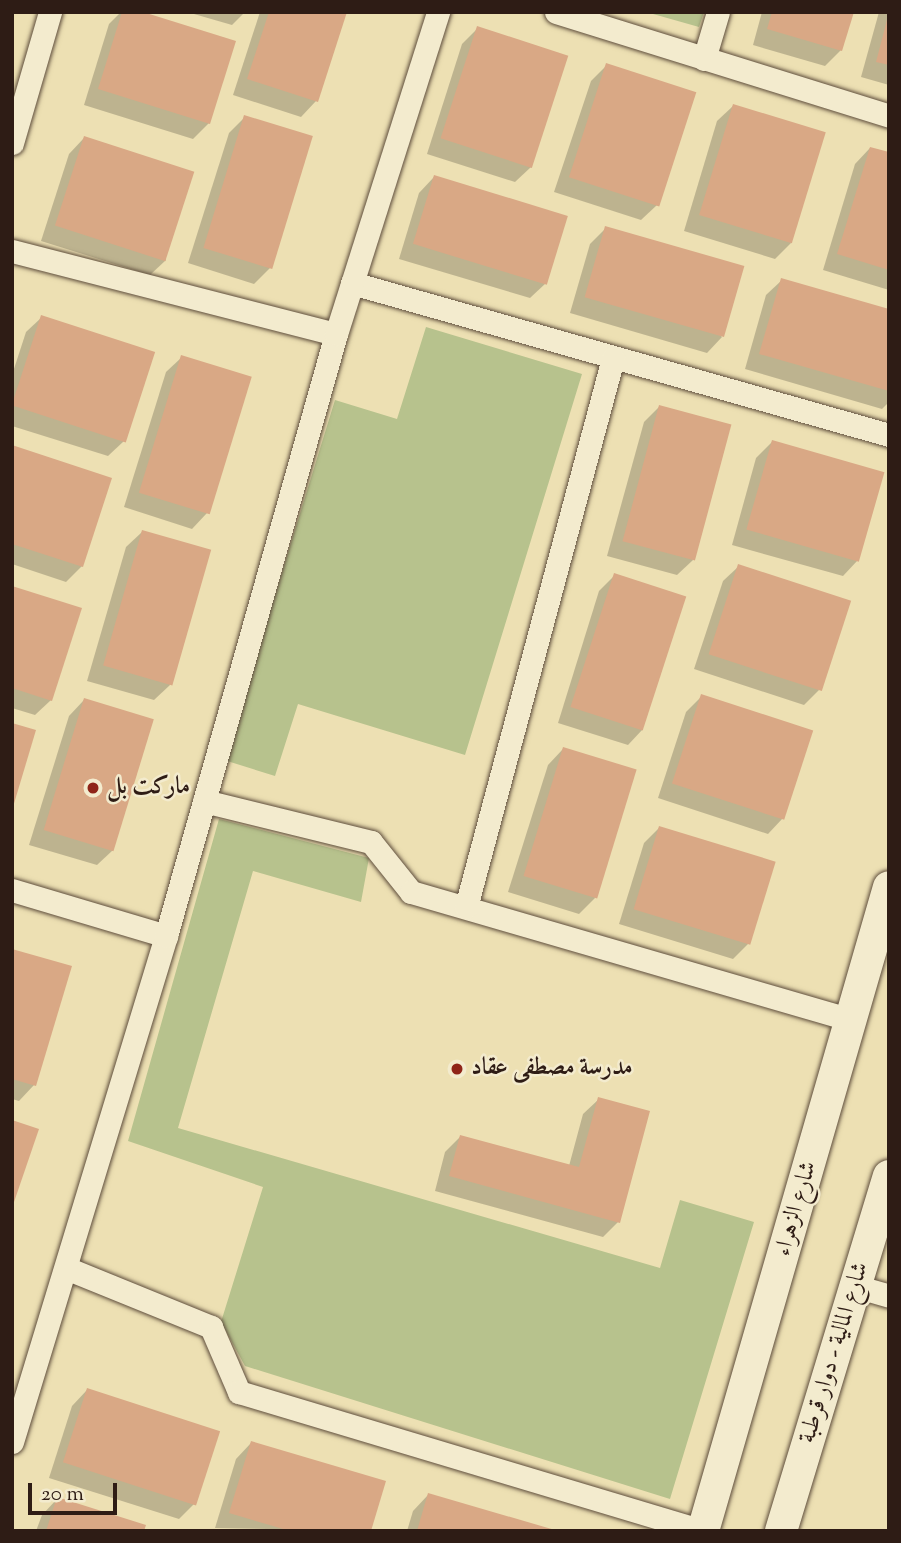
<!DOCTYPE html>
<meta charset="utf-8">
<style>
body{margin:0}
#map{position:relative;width:901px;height:1543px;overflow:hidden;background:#ede0b3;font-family:"Sorts Mill Goudy",Amiri,serif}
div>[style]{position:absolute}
.green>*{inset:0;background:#b7c28d}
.shadow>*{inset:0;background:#0003}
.building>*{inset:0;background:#d9a885;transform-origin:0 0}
.roads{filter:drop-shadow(0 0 2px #5e4d3c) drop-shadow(0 0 2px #5e4d3c)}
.street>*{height:23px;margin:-11.5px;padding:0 11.5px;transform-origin:11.5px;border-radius:11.5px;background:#f3ebce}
.secondary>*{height:32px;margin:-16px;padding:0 16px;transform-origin:16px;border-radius:16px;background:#f3ebce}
.dots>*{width:19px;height:19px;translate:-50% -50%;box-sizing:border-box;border:4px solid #f3ebce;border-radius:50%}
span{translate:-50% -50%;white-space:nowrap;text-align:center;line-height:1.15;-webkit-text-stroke:5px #f3ebce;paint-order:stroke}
.poi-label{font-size:24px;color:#2e1c15;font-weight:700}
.left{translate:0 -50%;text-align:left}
.street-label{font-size:24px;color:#2e1c15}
.frame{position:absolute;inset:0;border:14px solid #2e1c15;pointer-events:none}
.scale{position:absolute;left:28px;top:1483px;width:89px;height:32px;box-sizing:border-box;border:4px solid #2e1c15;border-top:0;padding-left:9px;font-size:21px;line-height:24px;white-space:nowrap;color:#2e1c15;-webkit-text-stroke:5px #f3ebce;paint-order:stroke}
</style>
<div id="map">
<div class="green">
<div style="clip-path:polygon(646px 12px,704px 12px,699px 27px)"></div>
<div style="clip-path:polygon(426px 327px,582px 374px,465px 755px,298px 704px,275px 776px,224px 760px,335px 400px,397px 419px)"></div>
<div style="clip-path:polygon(219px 819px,369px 858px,361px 902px,253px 871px,178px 1128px,660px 1268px,680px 1200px,754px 1222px,670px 1499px,245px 1366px,221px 1322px,263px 1187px,128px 1141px)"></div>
</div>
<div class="shadow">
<div style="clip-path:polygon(121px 12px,137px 12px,209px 123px,193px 139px,84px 105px,109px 24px)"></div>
<div style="clip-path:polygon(187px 12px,245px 12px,232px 25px)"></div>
<div style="clip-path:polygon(260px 12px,346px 12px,316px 101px,301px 117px,233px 95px)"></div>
<div style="clip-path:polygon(762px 12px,852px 12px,841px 50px,825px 66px,753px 45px)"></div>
<div style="clip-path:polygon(879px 12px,889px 12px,889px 85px,861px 77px)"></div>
<div style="clip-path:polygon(478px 28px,531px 167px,515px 182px,427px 154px,462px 44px)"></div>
<div style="clip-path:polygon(607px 65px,657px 205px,641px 220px,554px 192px,591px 81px)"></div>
<div style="clip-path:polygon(733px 106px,791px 243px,775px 259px,684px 231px,717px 121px)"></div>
<div style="clip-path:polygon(245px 117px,270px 268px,254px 284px,188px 263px,229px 133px)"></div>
<div style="clip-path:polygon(84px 138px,166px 260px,150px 275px,41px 241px,69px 154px)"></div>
<div style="clip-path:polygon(870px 148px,889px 154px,889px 290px,823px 270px,855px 164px)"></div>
<div style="clip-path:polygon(434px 177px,546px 283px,530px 298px,399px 259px,419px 193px)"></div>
<div style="clip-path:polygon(606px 228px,722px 337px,707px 353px,570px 313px,590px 244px)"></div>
<div style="clip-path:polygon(782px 280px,889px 311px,889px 402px,882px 409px,745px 369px,766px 295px)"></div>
<div style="clip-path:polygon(42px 317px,124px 441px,108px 456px,12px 426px,12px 375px,26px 332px)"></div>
<div style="clip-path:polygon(182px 357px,207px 513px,192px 529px,124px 507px,166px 372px)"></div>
<div style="clip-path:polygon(659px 407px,693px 560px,677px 575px,607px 556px,644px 422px)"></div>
<div style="clip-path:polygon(772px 442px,858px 560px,843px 576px,732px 545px,756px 458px)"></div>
<div style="clip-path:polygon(12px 447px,82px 566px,66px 582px,12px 564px)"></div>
<div style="clip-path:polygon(142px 532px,170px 685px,154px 700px,87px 681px,126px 547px)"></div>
<div style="clip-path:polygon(739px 566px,819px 690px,804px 705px,694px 669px,723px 581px)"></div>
<div style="clip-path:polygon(615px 575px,643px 729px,628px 745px,558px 723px,599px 591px)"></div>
<div style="clip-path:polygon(12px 588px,51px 700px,35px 715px,12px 708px)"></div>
<div style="clip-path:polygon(702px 696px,783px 818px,768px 834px,658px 798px,686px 712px)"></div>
<div style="clip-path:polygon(84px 700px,113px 850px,97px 865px,29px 845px,69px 716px)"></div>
<div style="clip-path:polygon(563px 749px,595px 898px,579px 914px,508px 892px,548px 765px)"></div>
<div style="clip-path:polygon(659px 828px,749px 943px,733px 959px,619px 924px,644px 843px)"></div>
<div style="clip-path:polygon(12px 950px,34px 1085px,19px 1101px,12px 1099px)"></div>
<div style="clip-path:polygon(599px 1099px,618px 1222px,603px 1237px,435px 1191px,445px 1152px,461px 1136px,569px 1166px,583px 1114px)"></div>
<div style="clip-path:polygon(87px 1390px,195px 1503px,179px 1519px,49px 1478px,72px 1406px)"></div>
<div style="clip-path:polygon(251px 1443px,369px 1531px,215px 1528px,236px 1459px)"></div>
<div style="clip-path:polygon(428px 1495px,551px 1531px,407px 1531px,413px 1511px)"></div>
<div style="clip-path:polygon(57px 1499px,142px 1531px,36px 1531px,42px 1515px)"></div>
</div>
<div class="building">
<div style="clip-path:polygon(122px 12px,143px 12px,236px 41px,210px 124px,98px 89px)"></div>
<div style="clip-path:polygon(269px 12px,347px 12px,318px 102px,247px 79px)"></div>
<div style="clip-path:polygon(772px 12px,854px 12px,842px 51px,767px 29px)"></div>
<div style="clip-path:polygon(888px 16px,889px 17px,889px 65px,876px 62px)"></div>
<div style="left:477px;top:26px;width:96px;height:118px;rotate:18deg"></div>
<div style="left:606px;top:63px;width:95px;height:120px;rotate:18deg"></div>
<div style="left:733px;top:104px;width:97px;height:116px;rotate:17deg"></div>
<div style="left:244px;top:115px;width:72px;height:139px;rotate:17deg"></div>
<div style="left:84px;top:136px;width:116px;height:94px;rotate:18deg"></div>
<div style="clip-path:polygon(870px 147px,889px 152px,889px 270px,837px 254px)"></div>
<div style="left:434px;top:175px;width:140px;height:72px;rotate:17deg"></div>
<div style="left:605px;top:226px;width:145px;height:74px;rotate:16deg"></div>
<div style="clip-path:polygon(781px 278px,889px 309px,889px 391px,759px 354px)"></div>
<div style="left:41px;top:315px;width:120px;height:95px;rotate:18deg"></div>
<div style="left:181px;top:355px;width:74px;height:144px;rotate:17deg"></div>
<div style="left:659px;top:405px;width:75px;height:141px;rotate:15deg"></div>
<div style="left:772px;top:440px;width:117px;height:93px;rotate:16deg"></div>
<div style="clip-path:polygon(12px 445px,112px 478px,83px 567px,12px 544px)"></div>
<div style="left:142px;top:530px;width:72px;height:141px;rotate:16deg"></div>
<div style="left:738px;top:564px;width:119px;height:95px;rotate:18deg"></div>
<div style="left:614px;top:573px;width:76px;height:141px;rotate:18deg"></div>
<div style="clip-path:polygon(12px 586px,82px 608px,52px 701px,12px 688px)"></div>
<div style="left:701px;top:694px;width:118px;height:94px;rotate:18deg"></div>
<div style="left:84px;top:698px;width:73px;height:138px;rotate:17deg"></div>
<div style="clip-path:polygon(12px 723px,36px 730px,13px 807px,12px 807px)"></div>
<div style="left:563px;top:747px;width:77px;height:135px;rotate:17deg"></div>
<div style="left:659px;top:826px;width:122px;height:87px;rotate:17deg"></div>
<div style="clip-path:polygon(12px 949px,72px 966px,36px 1086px,12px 1079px)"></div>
<div style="clip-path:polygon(598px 1097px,650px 1111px,620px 1223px,449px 1176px,460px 1135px,579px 1167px)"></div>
<div style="clip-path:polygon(12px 1120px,39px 1129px,13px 1205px,12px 1205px)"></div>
<div style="left:87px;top:1388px;width:140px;height:78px;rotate:18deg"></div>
<div style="clip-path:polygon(251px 1441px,386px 1481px,371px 1531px,290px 1531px,229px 1513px)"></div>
<div style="clip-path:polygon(428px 1493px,555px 1530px,554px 1531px,417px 1531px)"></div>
<div style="clip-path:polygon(57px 1497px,146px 1525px,144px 1531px,46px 1531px)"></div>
</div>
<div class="roads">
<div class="street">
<div style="left:556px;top:12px;width:349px;rotate:17.3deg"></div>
<div style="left:704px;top:59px;width:49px;rotate:-73.4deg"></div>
<div style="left:12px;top:143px;width:136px;rotate:-73.8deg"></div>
<div style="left:12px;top:251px;width:334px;rotate:14.4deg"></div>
<div style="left:352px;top:283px;width:558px;rotate:15.8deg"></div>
<div style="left:204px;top:801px;width:172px;rotate:13.8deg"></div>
<div style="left:371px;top:842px;width:64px;rotate:51.3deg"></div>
<div style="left:411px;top:892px;width:459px;rotate:16.2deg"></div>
<div style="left:12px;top:890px;width:161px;rotate:16.6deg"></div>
<div style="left:466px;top:907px;width:568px;rotate:-75.01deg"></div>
<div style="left:66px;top:1268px;width:157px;rotate:22.1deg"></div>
<div style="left:211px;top:1327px;width:71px;rotate:66.7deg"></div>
<div style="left:239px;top:1392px;width:483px;rotate:16.7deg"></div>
<div style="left:855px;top:1286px;width:35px;rotate:16deg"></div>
<div style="left:12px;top:1442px;width:529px;rotate:-73.07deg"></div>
<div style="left:166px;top:936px;width:626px;rotate:-74.23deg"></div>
<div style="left:336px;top:334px;width:338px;rotate:-72.4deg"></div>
</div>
<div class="secondary">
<div style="left:703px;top:1531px;width:670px;rotate:-73.89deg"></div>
<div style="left:781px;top:1531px;width:371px;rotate:-73.1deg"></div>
</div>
</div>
<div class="dots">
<div style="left:93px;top:788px;background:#8f2418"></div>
<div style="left:457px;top:1069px;background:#8f2418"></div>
</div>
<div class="poi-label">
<span class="left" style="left:107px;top:788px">ماركت بل</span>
<span class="left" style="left:471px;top:1069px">مدرسة مصطفى عقاد</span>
</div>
<div class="street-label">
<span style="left:797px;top:1209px;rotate:-74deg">شارع الزهراء</span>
<span style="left:835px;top:1353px;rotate:-73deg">شارع المالية - دوار قرطبة</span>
</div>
<div class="frame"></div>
<div class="scale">20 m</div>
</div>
